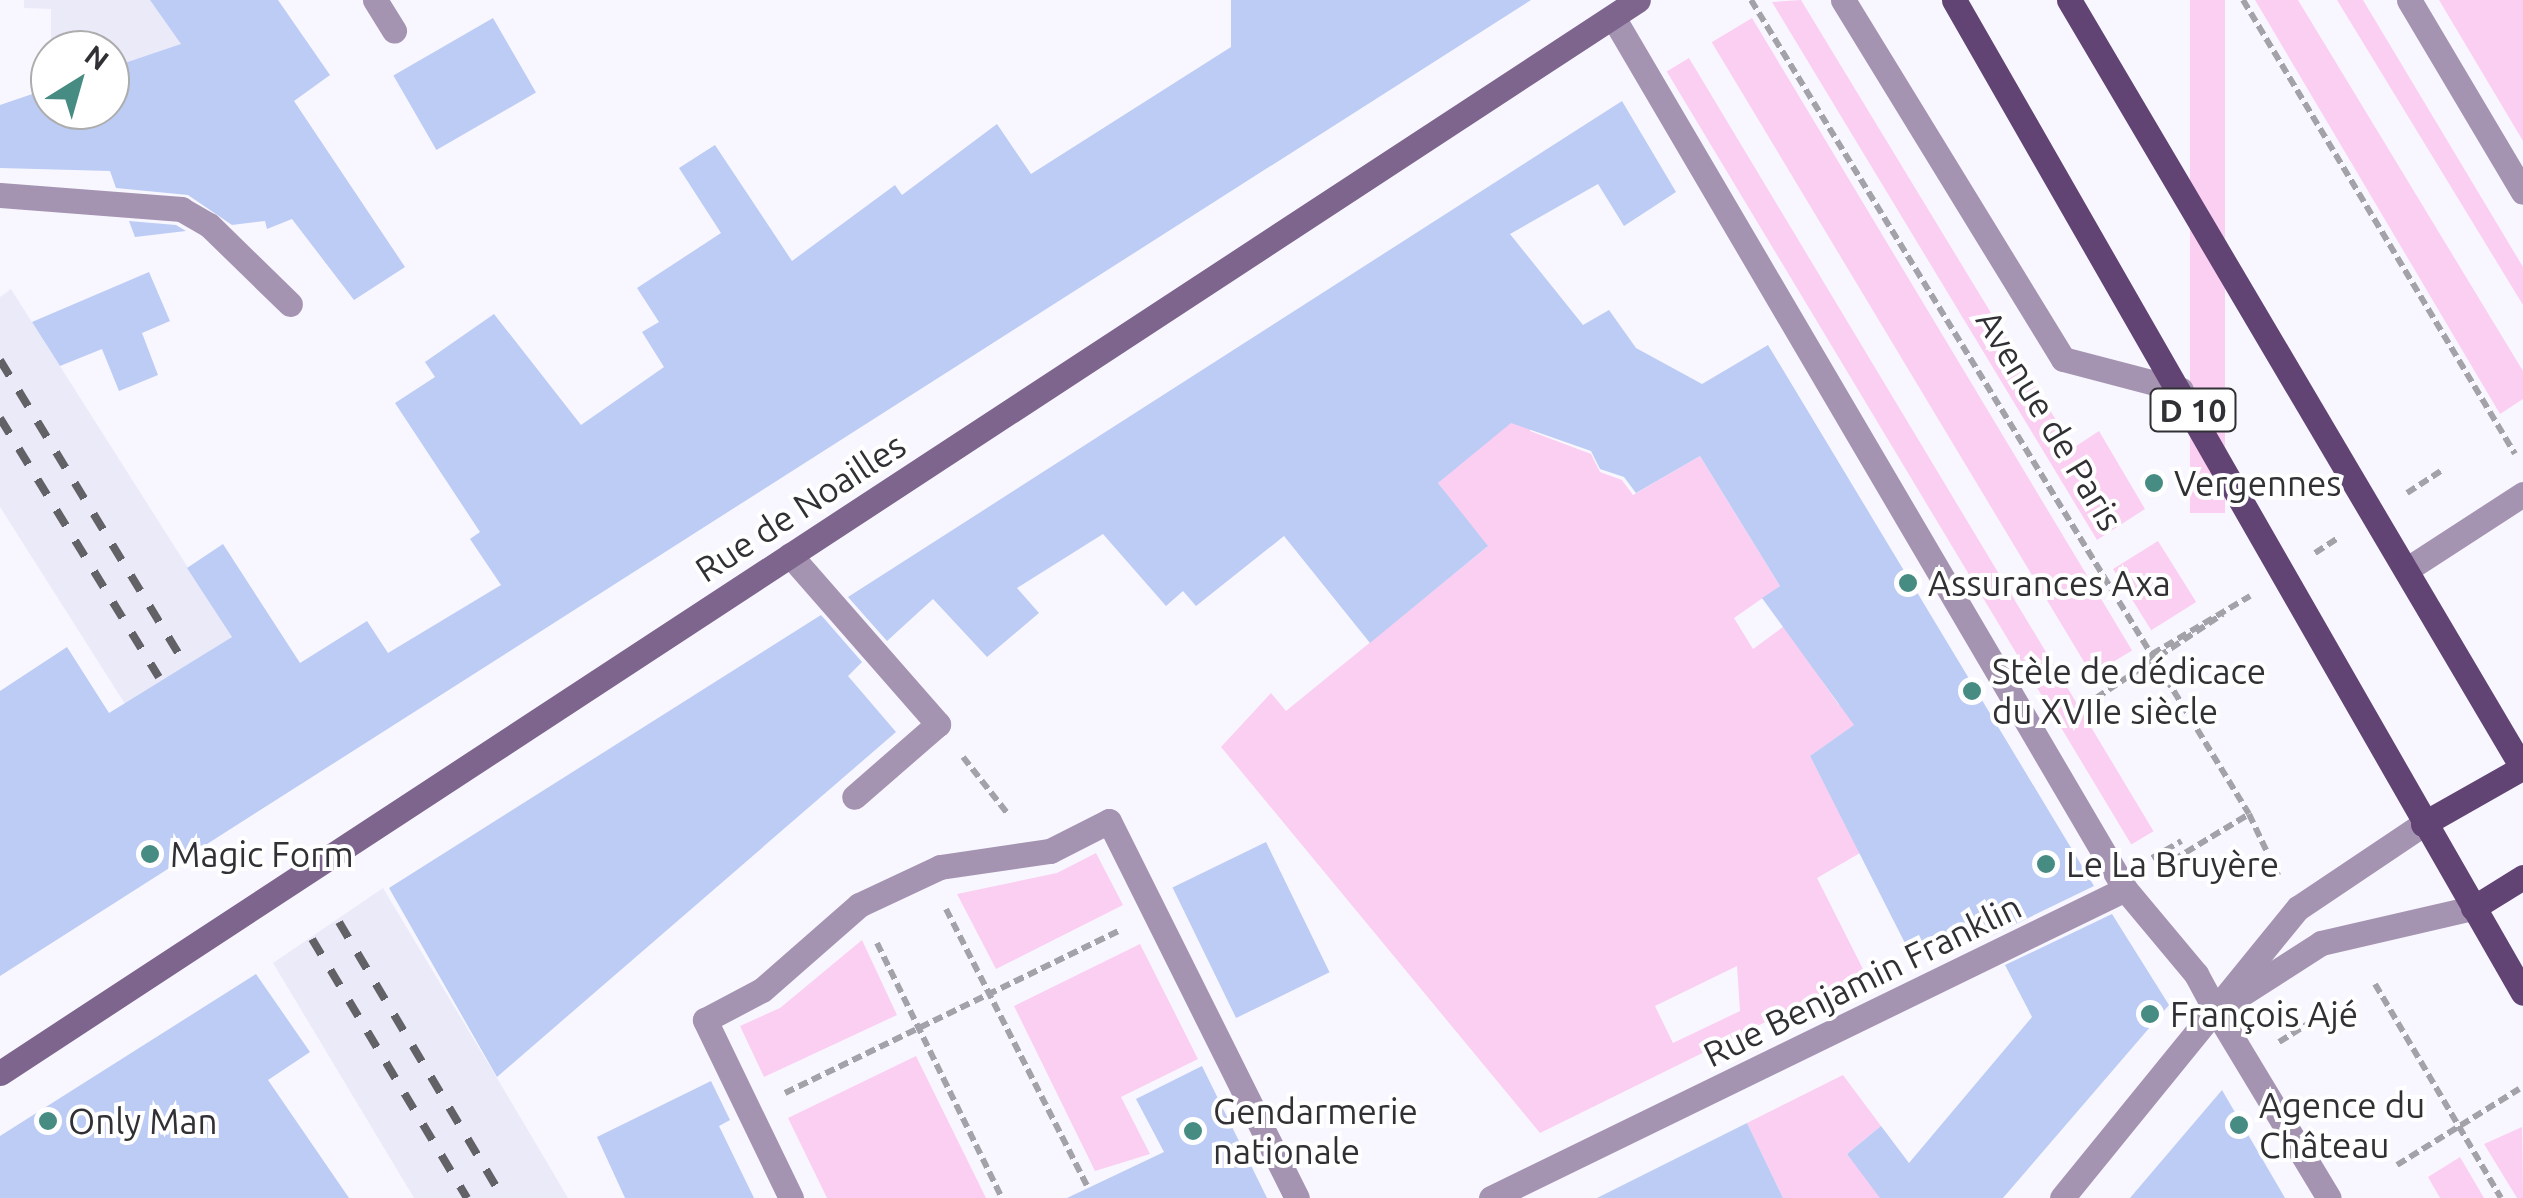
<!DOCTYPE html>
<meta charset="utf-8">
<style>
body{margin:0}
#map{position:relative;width:2523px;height:1198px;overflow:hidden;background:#f8f7ff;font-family:Ubuntu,sans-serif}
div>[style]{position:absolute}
.built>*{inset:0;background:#ebeaf9}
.green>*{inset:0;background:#fbcff2;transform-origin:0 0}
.building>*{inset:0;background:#bcccf5;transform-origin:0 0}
.path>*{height:6px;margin-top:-3px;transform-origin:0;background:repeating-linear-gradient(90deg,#a3a2a9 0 10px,transparent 0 15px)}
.lane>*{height:25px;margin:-12.5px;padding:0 12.5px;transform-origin:12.5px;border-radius:12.5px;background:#a594b1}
.street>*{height:25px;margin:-12.5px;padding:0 12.5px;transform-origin:12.5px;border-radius:12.5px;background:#a594b1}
.secondary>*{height:25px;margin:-12.5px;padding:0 12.5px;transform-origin:12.5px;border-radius:12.5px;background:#7d658d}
.primary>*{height:25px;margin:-12.5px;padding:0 12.5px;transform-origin:12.5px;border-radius:12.5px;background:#614374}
.rail>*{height:8px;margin-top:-4px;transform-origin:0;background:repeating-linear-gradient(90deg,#616166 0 18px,transparent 0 36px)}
.dots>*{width:28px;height:28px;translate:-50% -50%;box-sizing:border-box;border:5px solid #fff;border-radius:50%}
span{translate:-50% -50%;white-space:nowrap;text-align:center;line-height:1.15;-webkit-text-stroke:8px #fff;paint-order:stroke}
.shield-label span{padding:2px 8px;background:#fff;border:2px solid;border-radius:8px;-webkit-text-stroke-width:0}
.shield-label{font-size:32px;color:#313135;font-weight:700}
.street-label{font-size:35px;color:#313135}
.poi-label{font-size:35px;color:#313135}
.left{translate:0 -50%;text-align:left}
.north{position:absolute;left:30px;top:30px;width:100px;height:100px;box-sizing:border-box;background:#fff;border:2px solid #adadae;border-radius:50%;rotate:37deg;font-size:28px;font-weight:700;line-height:40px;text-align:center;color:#313135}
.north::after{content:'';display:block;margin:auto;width:35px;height:45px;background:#478c82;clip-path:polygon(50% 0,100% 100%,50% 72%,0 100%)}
</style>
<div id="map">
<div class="built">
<div style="clip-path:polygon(24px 0,150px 0,258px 137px,110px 68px,110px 50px,51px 50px,51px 9px,24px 8px)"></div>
<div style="clip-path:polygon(11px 289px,232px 637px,125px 704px,0 507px,0 297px)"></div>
<div style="clip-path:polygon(383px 888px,497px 1078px,568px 1198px,414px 1198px,273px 963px)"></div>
</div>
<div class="green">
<div style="clip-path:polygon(1801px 0,2073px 448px,2099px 431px,2145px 509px,2097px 540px,1772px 2px)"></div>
<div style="left:2190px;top:0;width:35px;height:513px"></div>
<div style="clip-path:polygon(2255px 0,2298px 0,2523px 371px,2523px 399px,2500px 414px)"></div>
<div style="clip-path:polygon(2337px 0,2363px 0,2523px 267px,2523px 305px)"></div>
<div style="clip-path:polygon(2439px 0,2523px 0,2523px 141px)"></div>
<div style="left:1752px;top:18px;width:738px;height:47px;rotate:59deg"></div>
<div style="left:1689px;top:58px;width:902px;height:26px;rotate:59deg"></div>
<div style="clip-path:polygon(evenodd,1547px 385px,1530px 431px,1591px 454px,1600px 472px,1622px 480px,1633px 495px,1700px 456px,1780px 586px,1734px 618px,1753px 649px,1806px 610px,1822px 681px,1839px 705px,1870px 683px,1882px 706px,1810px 756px,1860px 853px,1817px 878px,1865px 973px,1540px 1133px,1221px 747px,1271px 693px,1286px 711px,1487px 547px,1438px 483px,1547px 385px,1737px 966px,1740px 1011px,1673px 1043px,1655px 1006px,1737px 966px)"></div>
<div style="left:2158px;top:541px;width:72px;height:53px;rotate:58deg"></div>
<div style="clip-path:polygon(1096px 853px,1123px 905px,996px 969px,957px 894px,1057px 873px)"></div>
<div style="clip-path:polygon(862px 940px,897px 1015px,764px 1077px,740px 1026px,780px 1008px)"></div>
<div style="clip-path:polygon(1140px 944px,1198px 1059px,1121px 1097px,1150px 1154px,1095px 1171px,1014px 1006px)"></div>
<div style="clip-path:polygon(916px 1056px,986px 1198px,827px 1198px,788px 1118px)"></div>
<div style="clip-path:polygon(1843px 1075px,1881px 1126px,1847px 1154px,1883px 1198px,1783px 1198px,1747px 1123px)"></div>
<div style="clip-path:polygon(2522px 1127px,2523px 1198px,2517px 1198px,2484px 1144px)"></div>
<div style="clip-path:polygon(2460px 1157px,2484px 1198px,2440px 1198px,2428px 1177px)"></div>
</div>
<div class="building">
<div style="clip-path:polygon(150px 0,278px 0,330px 75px,294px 101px,405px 267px,354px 300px,292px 219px,267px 229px,265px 221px,232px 225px,188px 195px,116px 188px,110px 171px,0 168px,0 105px,50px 88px,50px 110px,110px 110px,110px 68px,181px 44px)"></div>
<div style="clip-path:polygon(1231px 0,1531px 0,0 976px,0 691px,67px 647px,109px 713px,232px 637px,187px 568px,223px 544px,300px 663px,367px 621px,388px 653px,501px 585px,470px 539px,480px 532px,395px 403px,435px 377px,425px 362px,494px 314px,581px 425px,664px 367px,642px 332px,659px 322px,637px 288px,721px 233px,679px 168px,715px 145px,792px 261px,895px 185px,902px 195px,997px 124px,1031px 174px,1231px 47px)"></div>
<div style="left:493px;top:18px;width:86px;height:115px;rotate:60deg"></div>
<div style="clip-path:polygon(1622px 101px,1676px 192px,1624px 226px,1598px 184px,1510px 234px,1583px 325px,1609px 310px,1636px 348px,1702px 384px,1768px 345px,2094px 886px,1991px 936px,1983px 922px,1910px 953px,1810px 756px,1854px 725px,1762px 598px,1780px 586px,1700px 456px,1636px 493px,1624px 477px,1600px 469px,1591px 451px,1511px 423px,1438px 483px,1488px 546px,1370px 643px,1284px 536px,1196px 606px,1183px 591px,1166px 606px,1103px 534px,1017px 588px,1039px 613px,987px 657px,933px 599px,887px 641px,848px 597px)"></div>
<div style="clip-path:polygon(129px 221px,176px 225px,186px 231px,135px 237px)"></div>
<div style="clip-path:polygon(149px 272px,170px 321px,142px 333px,158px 375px,119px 391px,102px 349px,60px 366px,32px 322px)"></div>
<div style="clip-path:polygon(821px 615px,862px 662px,848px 676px,896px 732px,497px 1077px,389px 888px)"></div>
<div style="left:1266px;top:842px;width:145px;height:104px;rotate:64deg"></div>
<div style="clip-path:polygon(2112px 914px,2169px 1005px,2003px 1198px,1880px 1198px,1847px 1154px,1881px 1126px,1909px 1163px,2032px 1017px,2005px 965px)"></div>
<div style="clip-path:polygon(256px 974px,310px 1052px,268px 1080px,349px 1198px,0 1198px,0 1136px)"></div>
<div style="clip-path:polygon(1202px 1066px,1267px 1198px,1067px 1198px,1164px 1152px,1136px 1099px)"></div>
<div style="clip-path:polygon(711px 1081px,730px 1120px,719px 1126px,754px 1198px,625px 1198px,597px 1137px)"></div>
<div style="clip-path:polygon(2222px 1090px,2285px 1198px,2130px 1198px)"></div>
<div style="clip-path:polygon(1747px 1123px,1783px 1198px,1597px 1198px)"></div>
</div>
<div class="path">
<div style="left:1751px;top:0;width:954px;rotate:58.54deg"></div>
<div style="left:2249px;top:814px;width:68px;rotate:64.6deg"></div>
<div style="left:2243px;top:0;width:529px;rotate:59.07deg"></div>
<div style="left:2407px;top:493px;width:44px;rotate:-33deg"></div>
<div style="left:2315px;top:553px;width:27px;rotate:-33deg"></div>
<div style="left:2152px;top:654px;width:114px;rotate:-30.6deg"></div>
<div style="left:2096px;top:698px;width:152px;rotate:-33.5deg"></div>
<div style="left:963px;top:757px;width:73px;rotate:51.7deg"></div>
<div style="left:2152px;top:858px;width:34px;rotate:-30deg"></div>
<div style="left:2160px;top:868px;width:104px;rotate:-31.2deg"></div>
<div style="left:946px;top:909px;width:313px;rotate:63deg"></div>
<div style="left:877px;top:943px;width:284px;rotate:63.9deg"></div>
<div style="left:2375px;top:984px;width:248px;rotate:59.5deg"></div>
<div style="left:2279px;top:1042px;width:40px;rotate:-32deg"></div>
<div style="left:785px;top:1093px;width:373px;rotate:-25.9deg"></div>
<div style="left:2397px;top:1165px;width:144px;rotate:-31.9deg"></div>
</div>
<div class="lane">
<div style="left:375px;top:0;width:36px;rotate:58deg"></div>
<div style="left:1843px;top:0;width:421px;rotate:58.5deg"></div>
<div style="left:2063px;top:359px;width:122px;rotate:14.7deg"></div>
<div style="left:1613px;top:17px;width:1011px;rotate:59.58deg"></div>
<div style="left:0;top:195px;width:182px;rotate:4.4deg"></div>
<div style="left:181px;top:209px;width:32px;rotate:30deg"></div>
<div style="left:209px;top:225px;width:113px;rotate:44.3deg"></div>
<div style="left:790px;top:555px;width:225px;rotate:48.8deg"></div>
<div style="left:938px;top:724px;width:111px;rotate:139deg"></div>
<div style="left:2409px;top:568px;width:136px;rotate:-33deg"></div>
<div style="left:2216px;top:1011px;width:218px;rotate:58.9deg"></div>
<div style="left:791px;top:1198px;width:198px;rotate:-115.8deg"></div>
<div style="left:705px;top:1020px;width:64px;rotate:-27.8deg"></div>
<div style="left:762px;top:990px;width:129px;rotate:-41.2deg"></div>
<div style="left:859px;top:905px;width:89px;rotate:-25.1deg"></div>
<div style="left:940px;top:867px;width:111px;rotate:-8.3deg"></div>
<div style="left:1050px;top:851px;width:66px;rotate:-27deg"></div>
<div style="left:1109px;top:821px;width:421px;rotate:63.5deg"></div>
</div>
<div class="street">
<div style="left:2409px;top:0;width:223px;rotate:59.3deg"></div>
<div style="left:2237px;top:997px;width:100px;rotate:-32.7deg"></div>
<div style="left:2321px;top:943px;width:156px;rotate:-13deg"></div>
<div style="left:1491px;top:1198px;width:705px;rotate:-25.98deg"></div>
<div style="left:2125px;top:889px;width:111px;rotate:50.1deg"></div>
<div style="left:2196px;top:974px;width:42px;rotate:61.6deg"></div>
<div style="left:2062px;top:1198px;width:374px;rotate:-50.9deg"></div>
<div style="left:2298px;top:908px;width:151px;rotate:-33.9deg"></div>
</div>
<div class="secondary">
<div style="left:0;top:1073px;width:1958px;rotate:-33.23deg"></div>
</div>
<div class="primary">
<div style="left:1954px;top:0;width:1144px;rotate:60.19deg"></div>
<div style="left:2069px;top:0;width:893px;rotate:59.44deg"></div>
<div style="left:2423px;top:824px;width:114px;rotate:-29.5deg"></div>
<div style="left:2473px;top:908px;width:59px;rotate:-31.8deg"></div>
</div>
<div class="rail">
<div style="left:0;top:360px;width:354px;rotate:58.7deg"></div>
<div style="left:0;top:418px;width:304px;rotate:58.5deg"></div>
<div style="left:339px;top:922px;width:321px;rotate:59.3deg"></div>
<div style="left:312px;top:939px;width:302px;rotate:59.1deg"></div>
</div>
<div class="dots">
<div style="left:2154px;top:483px;background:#478c82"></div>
<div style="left:1908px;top:583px;background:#478c82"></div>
<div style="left:1972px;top:691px;background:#478c82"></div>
<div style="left:150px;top:854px;background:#478c82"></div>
<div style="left:2046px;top:864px;background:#478c82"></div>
<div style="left:2150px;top:1014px;background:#478c82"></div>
<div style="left:48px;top:1121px;background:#478c82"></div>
<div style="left:2239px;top:1125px;background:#478c82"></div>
<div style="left:1193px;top:1131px;background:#478c82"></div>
</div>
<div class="shield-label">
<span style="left:2193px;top:410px">D 10</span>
</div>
<div class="street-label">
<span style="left:2050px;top:420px;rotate:59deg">Avenue de Paris</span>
<span style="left:800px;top:507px;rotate:-33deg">Rue de Noailles</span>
<span style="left:1862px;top:980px;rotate:-26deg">Rue Benjamin Franklin</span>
</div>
<div class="poi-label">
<span class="left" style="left:2174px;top:483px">Vergennes</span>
<span class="left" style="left:1928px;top:583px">Assurances Axa</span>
<span class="left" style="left:1992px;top:691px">Stèle de dédicace<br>du XVIIe siècle</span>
<span class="left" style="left:170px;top:854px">Magic Form</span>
<span class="left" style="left:2066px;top:864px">Le La Bruyère</span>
<span class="left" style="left:2170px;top:1014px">François Ajé</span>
<span class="left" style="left:2259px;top:1125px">Agence du<br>Château</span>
<span class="left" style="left:1213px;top:1131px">Gendarmerie<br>nationale</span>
<span class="left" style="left:68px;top:1121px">Only Man</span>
</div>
<div class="north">N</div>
</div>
